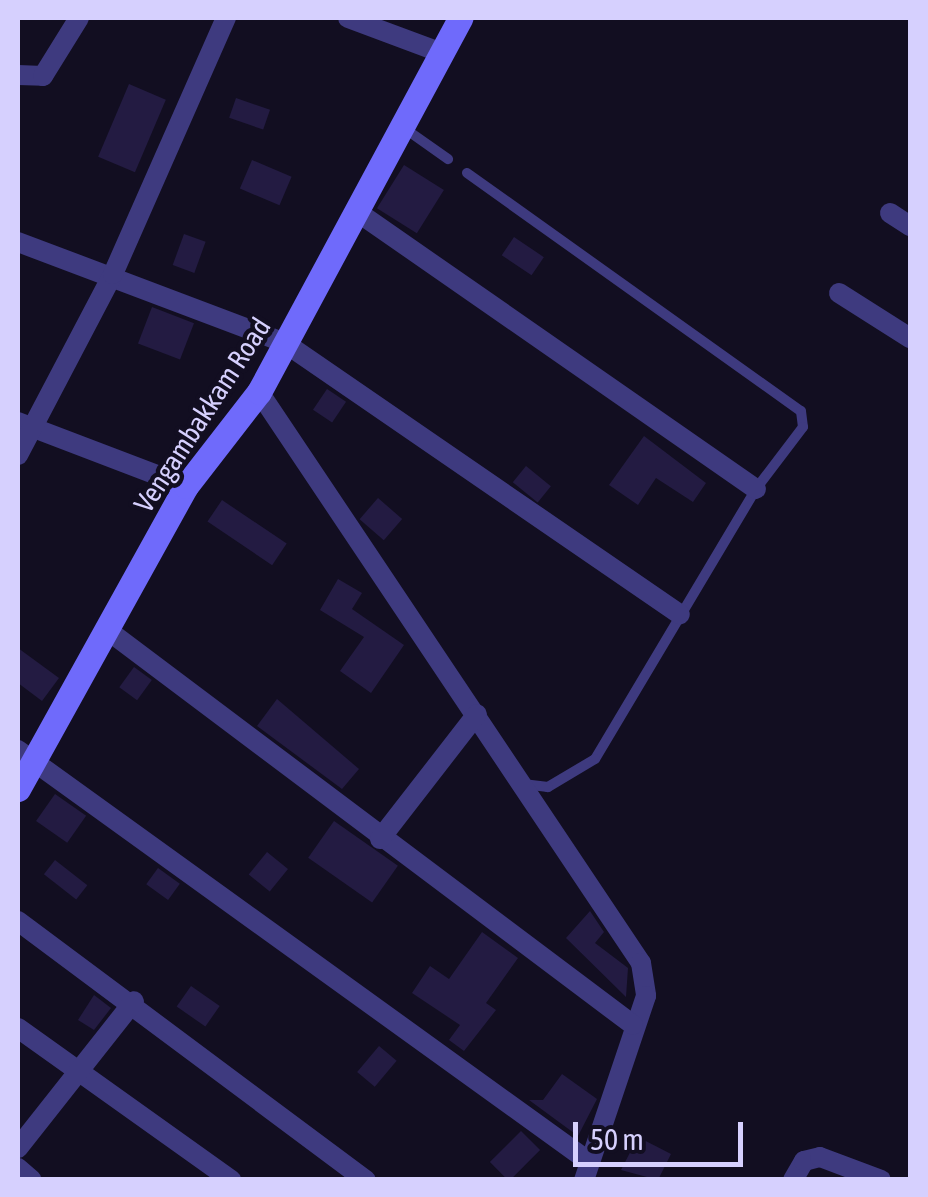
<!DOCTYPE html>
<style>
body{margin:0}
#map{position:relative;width:928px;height:1197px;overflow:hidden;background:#120e21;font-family:"Asap Condensed",sans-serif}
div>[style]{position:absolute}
.building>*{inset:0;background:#231b42;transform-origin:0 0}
.service>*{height:10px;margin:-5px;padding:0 5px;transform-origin:5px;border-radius:5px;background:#3e3a7f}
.minor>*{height:20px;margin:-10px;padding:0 10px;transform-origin:10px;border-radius:10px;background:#3e3a7f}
.secondary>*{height:25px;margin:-12.5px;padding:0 12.5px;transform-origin:12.5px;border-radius:12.5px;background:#6f6afb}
span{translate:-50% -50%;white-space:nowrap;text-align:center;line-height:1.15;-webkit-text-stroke:9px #120e21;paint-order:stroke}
.street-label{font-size:28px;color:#d6d0fe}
.frame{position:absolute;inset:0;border:20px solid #d6d0fe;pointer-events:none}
.scale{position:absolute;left:573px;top:1122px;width:170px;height:45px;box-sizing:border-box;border:5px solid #d6d0fe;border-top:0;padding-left:12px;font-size:30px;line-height:35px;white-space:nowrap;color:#d6d0fe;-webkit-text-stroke:8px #120e21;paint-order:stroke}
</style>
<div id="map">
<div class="building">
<div style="left:129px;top:84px;width:40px;height:79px;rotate:23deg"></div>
<div style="left:236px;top:98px;width:36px;height:21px;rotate:19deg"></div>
<div style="left:252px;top:160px;width:43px;height:31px;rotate:23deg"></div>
<div style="left:404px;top:165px;width:47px;height:51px;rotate:32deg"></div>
<div style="left:184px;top:234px;width:23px;height:33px;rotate:20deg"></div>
<div style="left:514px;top:237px;width:36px;height:22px;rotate:34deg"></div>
<div style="left:152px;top:307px;width:45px;height:39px;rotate:21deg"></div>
<div style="left:327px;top:389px;width:23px;height:25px;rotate:34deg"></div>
<div style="clip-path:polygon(644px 436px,706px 483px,693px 502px,656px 478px,638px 505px,609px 485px)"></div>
<div style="left:526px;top:466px;width:32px;height:21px;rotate:39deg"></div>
<div style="left:378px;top:498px;width:32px;height:28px;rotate:41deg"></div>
<div style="left:222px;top:500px;width:78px;height:26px;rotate:34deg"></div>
<div style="clip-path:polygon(338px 579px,362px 593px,352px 609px,404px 645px,371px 693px,340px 671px,364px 637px,320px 610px)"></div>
<div style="clip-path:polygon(18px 648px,59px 678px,42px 701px,18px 683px)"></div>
<div style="left:134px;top:667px;width:22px;height:25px;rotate:36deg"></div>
<div style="clip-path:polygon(277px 699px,359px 769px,342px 789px,257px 726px)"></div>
<div style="left:55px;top:794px;width:38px;height:33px;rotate:35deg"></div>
<div style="left:334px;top:821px;width:78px;height:45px;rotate:35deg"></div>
<div style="left:267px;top:852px;width:27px;height:29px;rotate:39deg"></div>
<div style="left:55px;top:860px;width:41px;height:18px;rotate:38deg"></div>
<div style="left:158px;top:868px;width:27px;height:20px;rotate:36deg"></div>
<div style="clip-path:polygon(590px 911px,604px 932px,595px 943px,628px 968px,626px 997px,566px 938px)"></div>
<div style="clip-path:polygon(482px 932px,518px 958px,486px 1003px,496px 1010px,464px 1051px,449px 1040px,460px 1025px,412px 993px,430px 966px,449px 979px)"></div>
<div style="left:191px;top:986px;width:35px;height:25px;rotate:35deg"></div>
<div style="clip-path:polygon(94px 995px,111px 1008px,94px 1030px,78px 1020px)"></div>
<div style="left:379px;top:1046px;width:23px;height:34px;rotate:40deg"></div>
<div style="clip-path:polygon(562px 1074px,597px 1099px,578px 1136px,529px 1100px,543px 1100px)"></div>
<div style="left:521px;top:1131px;width:27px;height:44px;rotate:45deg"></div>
<div style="clip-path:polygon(638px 1137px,671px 1154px,658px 1180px,621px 1170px)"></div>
</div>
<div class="service">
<div style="left:404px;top:128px;width:54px;rotate:35.2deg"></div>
<div style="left:467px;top:173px;width:410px;rotate:35.5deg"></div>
<div style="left:801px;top:411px;width:16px;rotate:83deg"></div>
<div style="left:803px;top:427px;width:78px;rotate:127.2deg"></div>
<div style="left:756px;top:489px;width:314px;rotate:120.8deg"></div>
<div style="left:595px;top:759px;width:55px;rotate:149.2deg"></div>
<div style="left:548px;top:787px;width:23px;rotate:-173deg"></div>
</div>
<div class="minor">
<div style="left:348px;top:18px;width:100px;rotate:20.4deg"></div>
<div style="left:18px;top:75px;width:25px;rotate:2deg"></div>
<div style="left:43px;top:76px;width:68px;rotate:-58.2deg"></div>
<div style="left:356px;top:211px;width:487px;rotate:34.8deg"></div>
<div style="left:890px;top:213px;width:24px;rotate:33deg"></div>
<div style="left:18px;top:242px;width:285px;rotate:20.7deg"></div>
<div style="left:285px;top:343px;width:479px;rotate:34.5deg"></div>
<div style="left:839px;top:293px;width:84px;rotate:32.4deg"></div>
<div style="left:259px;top:392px;width:687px;rotate:56.22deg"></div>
<div style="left:641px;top:963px;width:33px;rotate:81deg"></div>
<div style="left:646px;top:996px;width:194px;rotate:108.6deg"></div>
<div style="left:18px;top:422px;width:180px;rotate:20.9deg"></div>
<div style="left:18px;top:455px;width:204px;rotate:-62.3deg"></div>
<div style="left:113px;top:274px;width:280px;rotate:-66.2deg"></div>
<div style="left:110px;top:632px;width:654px;rotate:36.92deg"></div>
<div style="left:18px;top:750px;width:703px;rotate:35.79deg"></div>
<div style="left:380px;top:839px;width:158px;rotate:-52.2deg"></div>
<div style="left:18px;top:921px;width:434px;rotate:36.7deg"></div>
<div style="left:18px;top:1028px;width:262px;rotate:35.5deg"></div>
<div style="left:18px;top:1148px;width:187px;rotate:-51.7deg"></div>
<div style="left:18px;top:1168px;width:18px;rotate:41deg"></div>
<div style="left:793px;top:1180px;width:22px;rotate:-60deg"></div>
<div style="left:804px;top:1161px;width:16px;rotate:-14deg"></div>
<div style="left:820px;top:1157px;width:65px;rotate:20.7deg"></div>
</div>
<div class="secondary">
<div style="left:18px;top:789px;width:346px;rotate:-61deg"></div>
<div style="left:186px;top:486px;width:119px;rotate:-52.2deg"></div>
<div style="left:259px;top:392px;width:425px;rotate:-61.7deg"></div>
</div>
<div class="street-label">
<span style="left:202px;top:415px;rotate:-57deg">Vengambakkam Road</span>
</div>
<div class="frame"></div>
<div class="scale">50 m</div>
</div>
